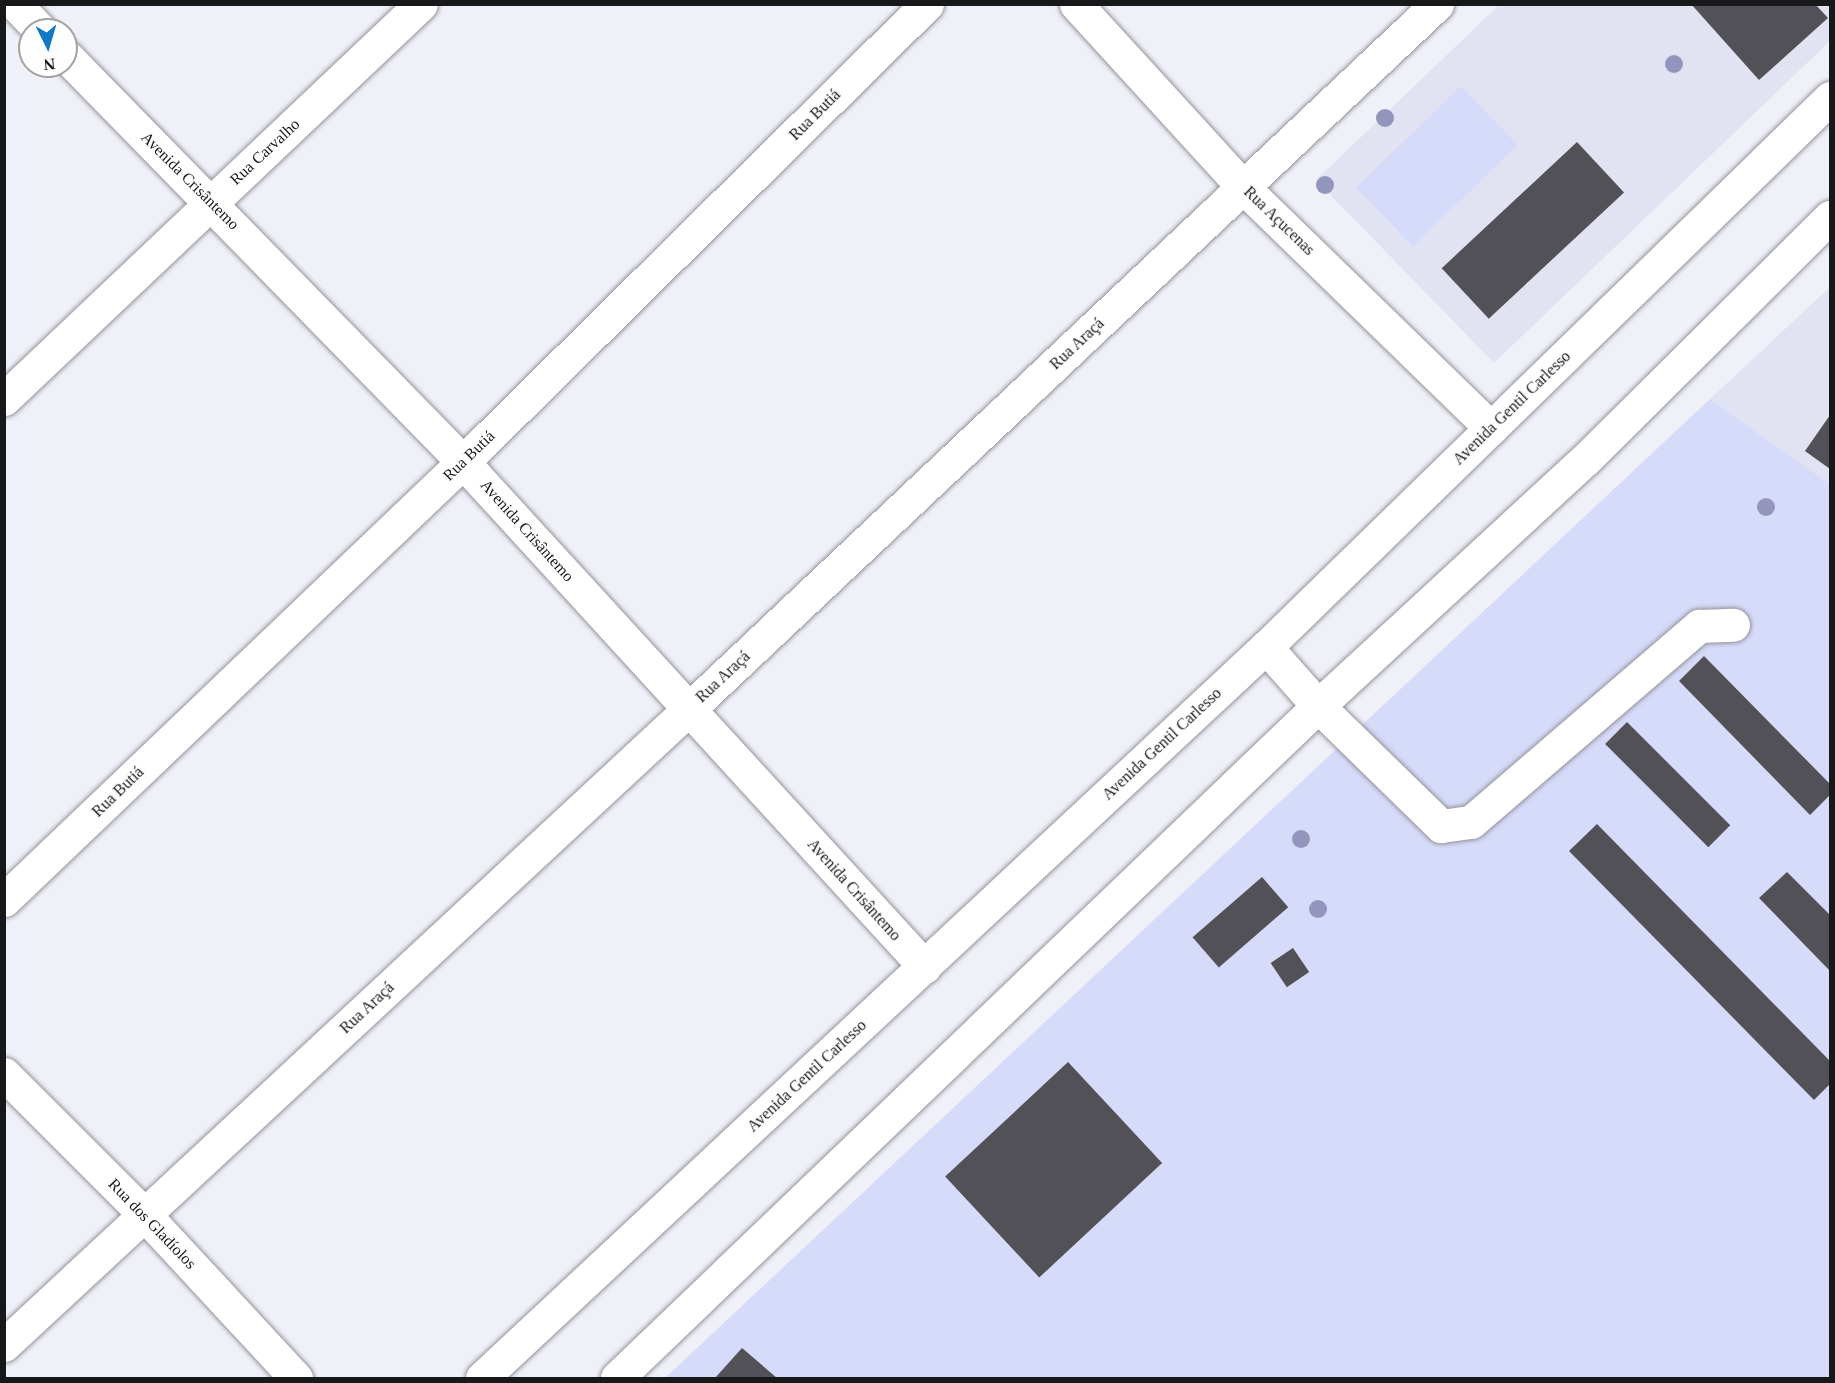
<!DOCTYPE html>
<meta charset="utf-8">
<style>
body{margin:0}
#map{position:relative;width:1835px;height:1383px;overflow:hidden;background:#eff0f8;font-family:Georgia,serif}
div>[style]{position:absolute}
.built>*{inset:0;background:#e1e3f3}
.green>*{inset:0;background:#d7dbfa;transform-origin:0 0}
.building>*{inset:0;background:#535158;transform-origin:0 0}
.roads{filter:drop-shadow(0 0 2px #93949c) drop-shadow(0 0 2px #93949c)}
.minor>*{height:33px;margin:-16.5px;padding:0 16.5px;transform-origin:16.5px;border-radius:16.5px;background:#fff}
.trees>*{width:18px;height:18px;margin:-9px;border-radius:50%;background:#9395bc}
span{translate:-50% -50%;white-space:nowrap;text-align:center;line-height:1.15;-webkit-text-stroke:6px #fefefe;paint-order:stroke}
.street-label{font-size:16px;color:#17181a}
.frame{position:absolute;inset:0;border:6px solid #17181a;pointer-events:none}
.north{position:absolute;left:18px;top:18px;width:60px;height:60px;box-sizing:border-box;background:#fefefe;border:2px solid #a2a2a3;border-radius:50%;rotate:175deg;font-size:16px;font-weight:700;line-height:24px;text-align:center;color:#17181a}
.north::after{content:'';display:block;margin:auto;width:21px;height:27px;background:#1178c3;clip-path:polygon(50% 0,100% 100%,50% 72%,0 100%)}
</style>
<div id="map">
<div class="built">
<div style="clip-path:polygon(1499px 5px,1830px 5px,1830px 41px,1494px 363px,1316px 180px)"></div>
<div style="clip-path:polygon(1830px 287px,1830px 484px,1710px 399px)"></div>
</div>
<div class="green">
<div style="left:1461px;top:86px;width:82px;height:146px;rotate:46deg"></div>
<div style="clip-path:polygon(1710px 399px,1830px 484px,1830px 1378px,665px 1378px)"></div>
</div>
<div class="building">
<div style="clip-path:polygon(1691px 4px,1815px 4px,1828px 18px,1759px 80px)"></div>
<div style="left:1577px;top:142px;width:69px;height:185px;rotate:47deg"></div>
<div style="clip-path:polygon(1830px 415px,1830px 469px,1805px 451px)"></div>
<div style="clip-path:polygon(1704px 656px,1830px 784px,1830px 795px,1810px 815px,1679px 681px)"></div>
<div style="left:1627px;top:722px;width:146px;height:31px;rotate:45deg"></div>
<div style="clip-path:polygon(1597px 824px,1830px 1061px,1830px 1084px,1814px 1100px,1569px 851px)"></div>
<div style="clip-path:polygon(1787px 872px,1830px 915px,1830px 971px,1759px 898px)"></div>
<div style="left:1262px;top:877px;width:40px;height:92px;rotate:49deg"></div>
<div style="left:1293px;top:948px;width:29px;height:27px;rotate:56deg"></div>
<div style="left:1068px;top:1062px;width:138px;height:168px;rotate:47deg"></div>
<div style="clip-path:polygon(742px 1348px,777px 1378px,715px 1378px)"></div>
</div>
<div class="roads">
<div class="minor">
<div style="left:15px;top:4px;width:36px;rotate:46deg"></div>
<div style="left:1076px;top:4px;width:248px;rotate:47.6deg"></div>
<div style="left:1243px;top:187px;width:346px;rotate:44.2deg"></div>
<div style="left:66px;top:56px;width:568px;rotate:45.64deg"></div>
<div style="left:463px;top:462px;width:684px;rotate:47.55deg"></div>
<div style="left:4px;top:399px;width:574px;rotate:-43.45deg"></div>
<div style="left:1266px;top:647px;width:79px;rotate:48.6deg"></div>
<div style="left:1318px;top:706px;width:172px;rotate:44.3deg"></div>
<div style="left:1441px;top:826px;width:30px;rotate:-8deg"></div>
<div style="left:1471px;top:822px;width:301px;rotate:-40.7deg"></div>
<div style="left:1699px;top:626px;width:34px;rotate:-2deg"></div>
<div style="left:4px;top:900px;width:634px;rotate:-43.66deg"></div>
<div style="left:463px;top:462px;width:652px;rotate:-44.63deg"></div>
<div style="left:4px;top:1074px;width:198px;rotate:45deg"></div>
<div style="left:144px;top:1214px;width:224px;rotate:47.2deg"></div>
<div style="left:4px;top:1345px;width:935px;rotate:-42.88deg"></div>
<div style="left:689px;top:709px;width:1028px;rotate:-43.3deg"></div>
<div style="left:482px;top:1378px;width:1072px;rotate:-43deg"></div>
<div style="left:1266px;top:647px;width:787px;rotate:-44.23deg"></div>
<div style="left:617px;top:1378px;width:971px;rotate:-43.79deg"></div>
<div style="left:1318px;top:706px;width:363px;rotate:-42.7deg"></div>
<div style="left:1585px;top:460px;width:345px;rotate:-44.8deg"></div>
</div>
</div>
<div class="trees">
<div style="left:1674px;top:64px"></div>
<div style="left:1385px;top:118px"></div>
<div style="left:1325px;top:185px"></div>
<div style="left:1766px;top:507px"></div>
<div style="left:1301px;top:839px"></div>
<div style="left:1318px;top:909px"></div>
</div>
<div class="street-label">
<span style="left:815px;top:115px;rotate:-45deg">Rua Butiá</span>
<span style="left:265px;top:152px;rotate:-43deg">Rua Carvalho</span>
<span style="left:190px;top:181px;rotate:45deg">Avenida Crisântemo</span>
<span style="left:1279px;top:221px;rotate:44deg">Rua Açucenas</span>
<span style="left:1077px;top:344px;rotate:-43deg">Rua Araçá</span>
<span style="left:1512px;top:408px;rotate:-44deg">Avenida Gentil Carlesso</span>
<span style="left:469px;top:456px;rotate:-44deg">Rua Butiá</span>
<span style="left:527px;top:531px;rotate:48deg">Avenida Crisântemo</span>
<span style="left:723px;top:677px;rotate:-43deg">Rua Araçá</span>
<span style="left:1162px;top:744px;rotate:-43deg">Avenida Gentil Carlesso</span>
<span style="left:118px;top:792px;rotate:-44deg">Rua Butiá</span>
<span style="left:854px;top:890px;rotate:48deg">Avenida Crisântemo</span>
<span style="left:367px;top:1008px;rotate:-43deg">Rua Araçá</span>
<span style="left:807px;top:1076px;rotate:-43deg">Avenida Gentil Carlesso</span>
<span style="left:152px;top:1224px;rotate:46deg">Rua dos Gladíolos</span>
</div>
<div class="frame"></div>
<div class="north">N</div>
</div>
